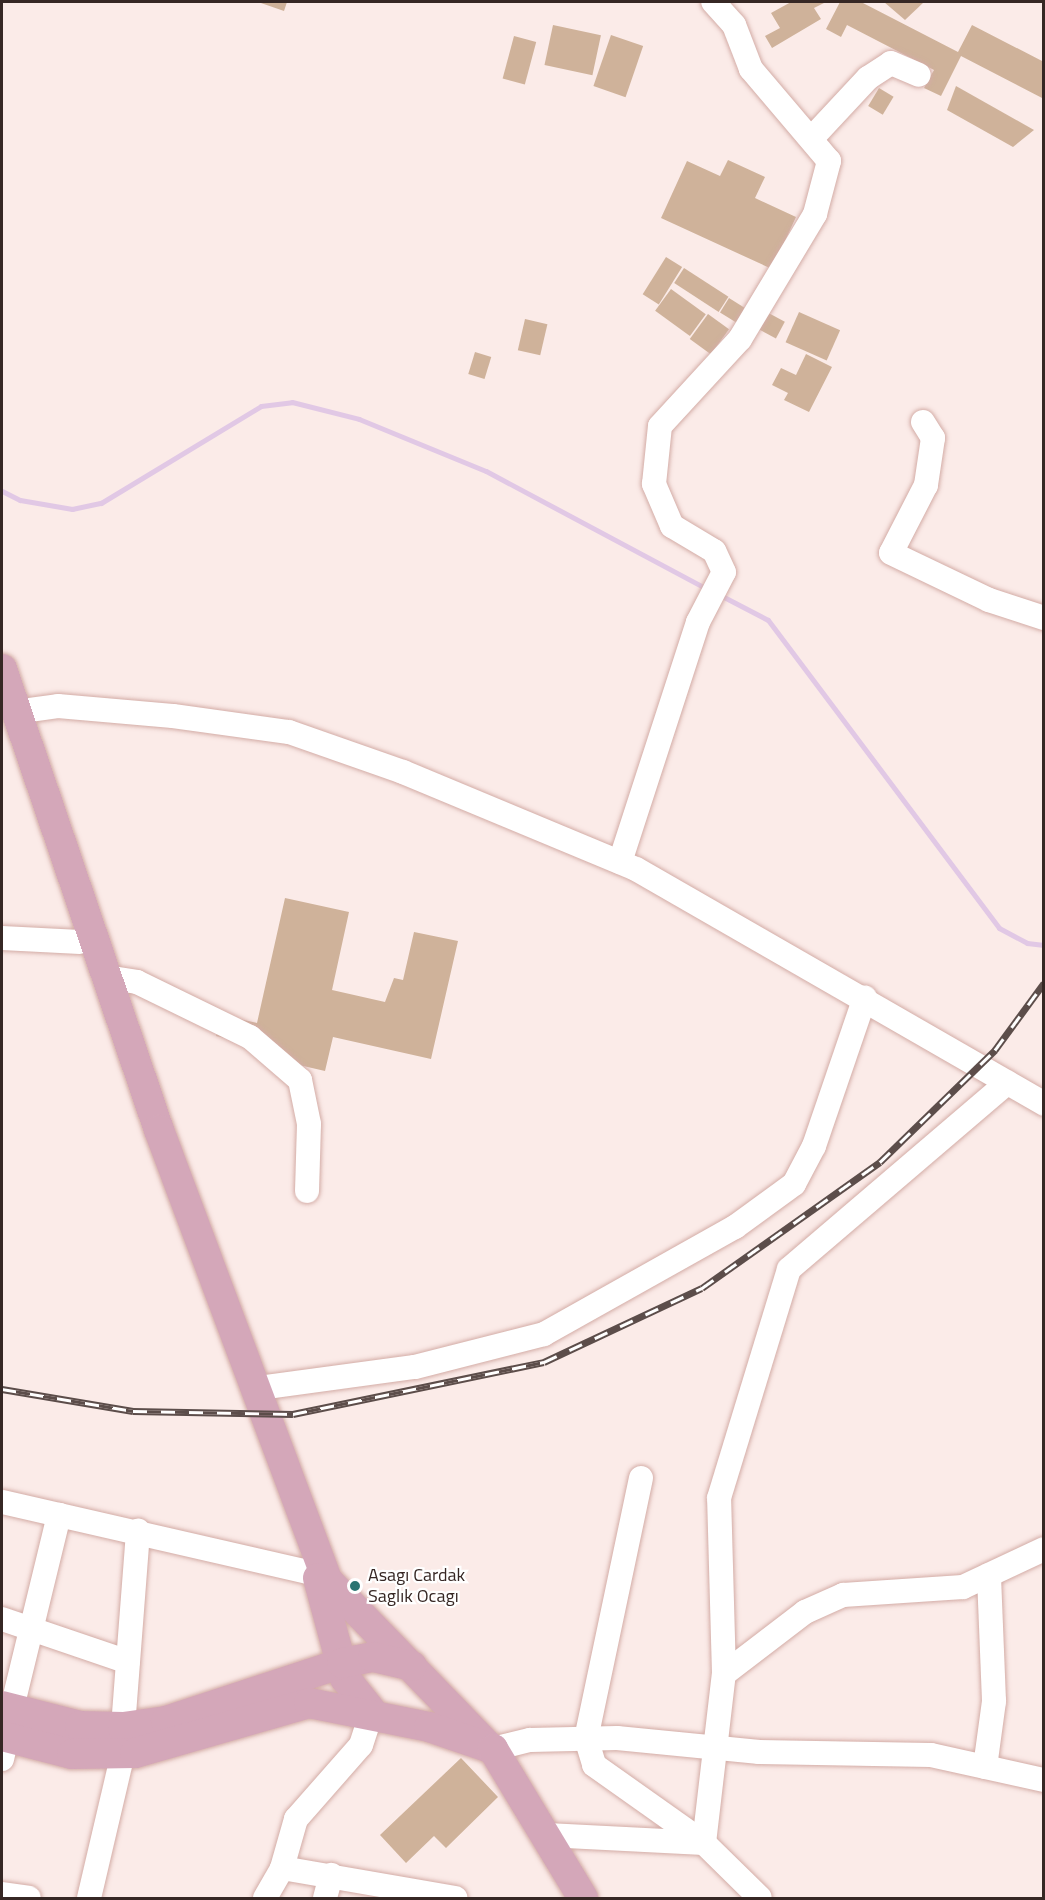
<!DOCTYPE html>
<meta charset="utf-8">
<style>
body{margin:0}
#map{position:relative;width:1045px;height:1900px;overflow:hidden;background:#fbebe8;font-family:"Titillium Web",sans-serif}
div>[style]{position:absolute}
.stream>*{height:5px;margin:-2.5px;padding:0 2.5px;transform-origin:2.5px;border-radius:2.5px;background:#e1c8e5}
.building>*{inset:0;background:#cfb29a;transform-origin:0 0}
.roads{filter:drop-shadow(0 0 2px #d3aca6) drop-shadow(0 0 2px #d3aca6)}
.minor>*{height:24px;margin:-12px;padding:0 12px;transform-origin:12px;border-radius:12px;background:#fff}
.major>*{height:30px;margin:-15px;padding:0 15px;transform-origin:15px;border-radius:15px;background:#d4a7b9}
.rail>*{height:7px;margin-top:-3.5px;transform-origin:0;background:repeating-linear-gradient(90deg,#fff 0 14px,#5c4d4a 0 28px);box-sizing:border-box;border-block:2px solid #5c4d4a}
.dots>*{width:16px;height:16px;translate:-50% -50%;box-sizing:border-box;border:3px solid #fff;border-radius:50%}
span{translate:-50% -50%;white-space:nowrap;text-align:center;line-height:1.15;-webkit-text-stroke:4.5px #fff;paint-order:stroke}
.poi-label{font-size:18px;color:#362724}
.left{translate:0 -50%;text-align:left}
.frame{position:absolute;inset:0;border:3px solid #362724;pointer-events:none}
</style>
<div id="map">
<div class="stream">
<div style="left:2px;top:491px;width:20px;rotate:27deg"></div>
<div style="left:20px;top:500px;width:53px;rotate:9.8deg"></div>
<div style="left:72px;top:509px;width:30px;rotate:-12deg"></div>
<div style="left:101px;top:503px;width:187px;rotate:-31.2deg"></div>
<div style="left:261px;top:406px;width:31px;rotate:-7deg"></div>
<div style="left:292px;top:402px;width:69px;rotate:14.2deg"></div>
<div style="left:359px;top:419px;width:137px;rotate:22.3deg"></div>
<div style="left:486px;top:471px;width:253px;rotate:28.1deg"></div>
<div style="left:720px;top:595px;width:54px;rotate:27.5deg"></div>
<div style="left:768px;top:620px;width:385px;rotate:53.1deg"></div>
<div style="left:999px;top:928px;width:32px;rotate:28deg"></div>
<div style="left:1027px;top:943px;width:17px;rotate:7deg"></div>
</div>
<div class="building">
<div style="clip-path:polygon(258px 2px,287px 2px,284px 11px)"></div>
<div style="clip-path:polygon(791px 2px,826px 2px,814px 8px,821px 19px,772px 48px,765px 36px,780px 28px,771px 13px)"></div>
<div style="clip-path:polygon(840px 2px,861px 2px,958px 52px,972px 25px,1044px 62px,1044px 99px,961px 56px,941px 96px,924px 88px,934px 70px,847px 25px,841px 37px,826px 29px)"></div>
<div style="clip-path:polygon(884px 2px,924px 2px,905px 20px)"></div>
<div style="left:553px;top:25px;width:49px;height:41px;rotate:12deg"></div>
<div style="left:611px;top:35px;width:34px;height:54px;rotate:19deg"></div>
<div style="left:514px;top:36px;width:23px;height:44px;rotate:15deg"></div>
<div style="clip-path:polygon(956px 86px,1034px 130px,1013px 147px,947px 110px)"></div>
<div style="left:879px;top:88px;width:17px;height:21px;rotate:31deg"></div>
<div style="clip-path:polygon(728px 160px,765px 177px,755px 198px,796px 217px,772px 269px,661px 218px,687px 161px,720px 176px)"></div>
<div style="left:666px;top:257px;width:19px;height:44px;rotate:32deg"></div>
<div style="left:684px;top:268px;width:53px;height:18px;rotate:33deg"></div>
<div style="left:671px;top:289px;width:43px;height:27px;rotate:36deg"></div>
<div style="left:729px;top:298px;width:22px;height:17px;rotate:32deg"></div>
<div style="left:761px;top:309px;width:27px;height:19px;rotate:28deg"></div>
<div style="left:799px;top:312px;width:45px;height:33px;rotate:24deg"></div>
<div style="left:708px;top:314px;width:26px;height:31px;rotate:36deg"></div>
<div style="left:525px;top:319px;width:23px;height:32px;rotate:13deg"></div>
<div style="left:475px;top:352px;width:17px;height:23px;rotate:17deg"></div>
<div style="clip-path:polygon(806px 354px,832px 367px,809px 412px,784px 400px,788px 393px,772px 385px,781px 368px,796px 375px)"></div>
<div style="clip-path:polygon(285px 898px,349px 912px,332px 990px,385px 1002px,394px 978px,403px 980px,414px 932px,458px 941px,431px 1059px,333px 1037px,325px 1071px,260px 1056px,263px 1046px,216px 1036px,221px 1015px,257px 1023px)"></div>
<div style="clip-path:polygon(461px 1758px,498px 1797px,446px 1848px,434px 1836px,406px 1863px,380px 1835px)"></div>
</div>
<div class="roads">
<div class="minor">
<div style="left:812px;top:138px;width:82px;rotate:-47deg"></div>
<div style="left:868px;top:78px;width:27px;rotate:-33deg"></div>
<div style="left:891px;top:63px;width:30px;rotate:23deg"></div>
<div style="left:923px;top:422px;width:19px;rotate:58deg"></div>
<div style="left:933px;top:438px;width:48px;rotate:98.5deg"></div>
<div style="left:926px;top:485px;width:76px;rotate:117.2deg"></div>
<div style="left:891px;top:553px;width:109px;rotate:25.6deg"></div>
<div style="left:989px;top:600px;width:58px;rotate:18.1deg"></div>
<div style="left:2px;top:706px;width:14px;rotate:25deg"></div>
<div style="left:15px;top:712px;width:43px;rotate:-7.9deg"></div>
<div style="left:58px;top:706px;width:115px;rotate:5deg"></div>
<div style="left:173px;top:716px;width:117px;rotate:7.9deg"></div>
<div style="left:289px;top:732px;width:121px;rotate:19.3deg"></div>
<div style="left:403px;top:772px;width:252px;rotate:22.6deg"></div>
<div style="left:636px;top:869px;width:471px;rotate:29.9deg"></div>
<div style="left:620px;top:862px;width:252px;rotate:-72deg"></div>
<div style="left:698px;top:622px;width:56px;rotate:-62.5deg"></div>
<div style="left:724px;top:572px;width:23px;rotate:-115deg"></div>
<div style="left:714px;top:551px;width:49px;rotate:-149.2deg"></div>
<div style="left:672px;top:526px;width:46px;rotate:-113.2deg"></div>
<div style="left:654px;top:484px;width:58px;rotate:-84.1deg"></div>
<div style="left:660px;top:426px;width:118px;rotate:-47.4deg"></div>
<div style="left:740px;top:339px;width:146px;rotate:-59deg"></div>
<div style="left:815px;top:214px;width:55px;rotate:-75.2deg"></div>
<div style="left:829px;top:161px;width:121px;rotate:-130.3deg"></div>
<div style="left:751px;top:69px;width:47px;rotate:-111.1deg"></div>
<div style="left:734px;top:25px;width:31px;rotate:-132deg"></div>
<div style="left:2px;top:938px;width:78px;rotate:2.9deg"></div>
<div style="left:106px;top:977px;width:31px;rotate:9deg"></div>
<div style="left:137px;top:982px;width:126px;rotate:26deg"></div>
<div style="left:250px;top:1037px;width:66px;rotate:40.7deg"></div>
<div style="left:300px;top:1080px;width:45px;rotate:78.4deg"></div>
<div style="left:309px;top:1124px;width:67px;rotate:91.7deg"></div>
<div style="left:259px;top:1388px;width:157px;rotate:-7.7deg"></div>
<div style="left:415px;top:1367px;width:133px;rotate:-14.3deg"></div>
<div style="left:544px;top:1334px;width:219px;rotate:-29.3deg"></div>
<div style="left:735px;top:1227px;width:73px;rotate:-36.1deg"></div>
<div style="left:794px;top:1184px;width:43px;rotate:-62.2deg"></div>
<div style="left:814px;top:1146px;width:157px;rotate:-71.1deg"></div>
<div style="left:641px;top:1478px;width:266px;rotate:101.9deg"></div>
<div style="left:586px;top:1738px;width:28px;rotate:73deg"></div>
<div style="left:594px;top:1765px;width:135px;rotate:35.3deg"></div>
<div style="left:704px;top:1843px;width:78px;rotate:44.5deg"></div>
<div style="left:2px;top:1502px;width:323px;rotate:12.9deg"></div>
<div style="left:2px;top:1619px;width:133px;rotate:18.8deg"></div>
<div style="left:724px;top:1674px;width:102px;rotate:-37.4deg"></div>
<div style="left:805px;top:1612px;width:42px;rotate:-24.1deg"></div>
<div style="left:843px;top:1595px;width:120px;rotate:-3.8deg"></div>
<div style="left:963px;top:1587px;width:89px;rotate:-25.1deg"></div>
<div style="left:12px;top:1708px;width:199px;rotate:-76.3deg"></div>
<div style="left:123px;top:1727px;width:197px;rotate:-85.6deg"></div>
<div style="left:493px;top:1749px;width:38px;rotate:-14deg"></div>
<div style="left:530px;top:1740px;width:87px;rotate:-1.3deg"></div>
<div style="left:617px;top:1738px;width:143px;rotate:5.6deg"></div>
<div style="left:759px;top:1752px;width:172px;rotate:1deg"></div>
<div style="left:931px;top:1755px;width:116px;rotate:12.5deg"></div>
<div style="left:2px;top:1759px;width:23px;rotate:-77deg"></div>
<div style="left:985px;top:1767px;width:67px;rotate:-82.2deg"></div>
<div style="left:994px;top:1701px;width:126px;rotate:-92.3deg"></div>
<div style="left:547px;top:1835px;width:157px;rotate:2.9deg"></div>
<div style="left:704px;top:1843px;width:170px;rotate:-83.3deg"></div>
<div style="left:724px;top:1674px;width:176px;rotate:-91.6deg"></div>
<div style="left:719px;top:1498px;width:239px;rotate:-73deg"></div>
<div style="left:789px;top:1269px;width:287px;rotate:-40.5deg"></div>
<div style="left:282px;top:1868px;width:176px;rotate:9.8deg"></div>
<div style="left:2px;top:1894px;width:27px;rotate:8deg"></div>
<div style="left:89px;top:1898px;width:149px;rotate:-76.8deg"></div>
<div style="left:265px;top:1898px;width:34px;rotate:-60deg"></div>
<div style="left:282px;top:1868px;width:51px;rotate:-74.1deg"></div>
<div style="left:296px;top:1819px;width:98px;rotate:-48.7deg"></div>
<div style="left:361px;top:1745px;width:35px;rotate:-72deg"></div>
<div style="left:325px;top:1898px;width:24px;rotate:-75deg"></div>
</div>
<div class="major">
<div style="left:2px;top:669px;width:487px;rotate:71.2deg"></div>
<div style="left:159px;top:1130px;width:480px;rotate:69.5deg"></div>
<div style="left:327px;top:1580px;width:234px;rotate:45.9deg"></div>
<div style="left:318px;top:1578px;width:104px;rotate:74.9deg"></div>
<div style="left:345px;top:1678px;width:43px;rotate:51.5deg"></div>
<div style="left:2px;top:1706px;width:81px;rotate:14.4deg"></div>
<div style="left:80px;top:1726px;width:43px;rotate:1.3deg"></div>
<div style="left:123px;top:1727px;width:43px;rotate:-7.9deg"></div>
<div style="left:166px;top:1721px;width:185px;rotate:-18.2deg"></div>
<div style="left:342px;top:1663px;width:32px;rotate:-11deg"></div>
<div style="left:373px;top:1657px;width:40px;rotate:13deg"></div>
<div style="left:2px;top:1736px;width:72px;rotate:14.4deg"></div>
<div style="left:72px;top:1754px;width:63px;rotate:-0.9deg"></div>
<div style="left:135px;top:1753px;width:181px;rotate:-16deg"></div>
<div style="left:309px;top:1703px;width:122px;rotate:11.3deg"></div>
<div style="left:429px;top:1727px;width:68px;rotate:19deg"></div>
<div style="left:493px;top:1749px;width:174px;rotate:58.9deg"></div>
</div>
</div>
<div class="rail">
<div style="left:2px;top:1389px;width:133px;rotate:9.5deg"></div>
<div style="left:133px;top:1411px;width:160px;rotate:1.1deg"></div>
<div style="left:293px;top:1414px;width:256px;rotate:-11.7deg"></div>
<div style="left:544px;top:1362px;width:174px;rotate:-25.1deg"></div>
<div style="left:702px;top:1288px;width:218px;rotate:-35.3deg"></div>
<div style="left:880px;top:1162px;width:161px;rotate:-44.2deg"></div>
<div style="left:995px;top:1050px;width:83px;rotate:-53.8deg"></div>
</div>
<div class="dots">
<div style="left:355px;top:1586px;background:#2a7471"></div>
</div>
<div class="poi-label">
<span class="left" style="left:368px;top:1586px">Asagı Cardak<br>Saglık Ocagı</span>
</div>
<div class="frame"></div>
</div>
